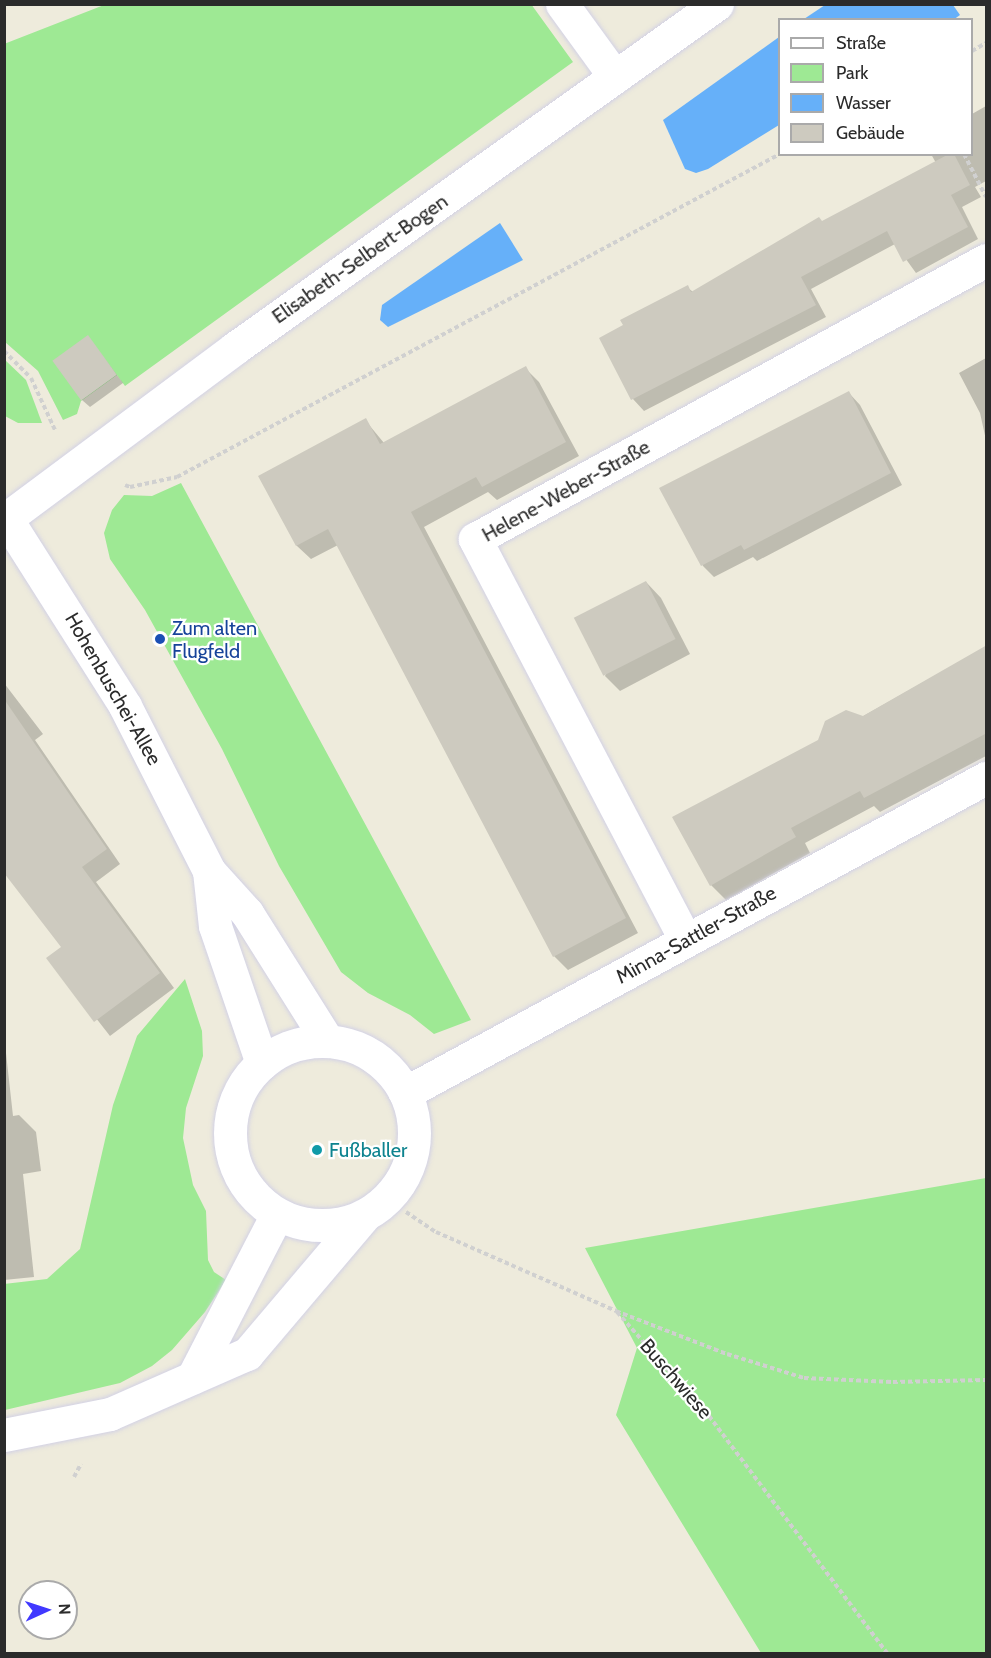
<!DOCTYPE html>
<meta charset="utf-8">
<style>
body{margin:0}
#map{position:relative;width:991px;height:1658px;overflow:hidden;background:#eeebdc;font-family:Cabin,sans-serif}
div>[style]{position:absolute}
.green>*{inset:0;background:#9ee994}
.water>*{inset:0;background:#66b0f9}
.shadow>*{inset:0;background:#0003}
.building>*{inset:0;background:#cdcabf;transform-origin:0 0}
.path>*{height:4px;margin-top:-2px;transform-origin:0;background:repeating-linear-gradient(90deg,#d0d0d0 0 4.5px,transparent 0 7.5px)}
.roads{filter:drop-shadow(0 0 2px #d2d1e5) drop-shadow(0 0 2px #d2d1e5)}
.street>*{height:33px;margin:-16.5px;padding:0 16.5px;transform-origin:16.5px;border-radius:16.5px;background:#fff}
.street>.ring{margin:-16.5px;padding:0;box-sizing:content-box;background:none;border:33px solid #fff;border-radius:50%}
.dots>*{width:16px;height:16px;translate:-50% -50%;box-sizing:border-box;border:3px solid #fff;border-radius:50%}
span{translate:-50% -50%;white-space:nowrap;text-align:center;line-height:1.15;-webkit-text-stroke:4.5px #fff;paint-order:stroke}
.street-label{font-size:20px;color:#2b2b2b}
.transit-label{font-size:20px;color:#164399}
.left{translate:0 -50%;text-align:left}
.culture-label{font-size:20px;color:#0d838f}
.frame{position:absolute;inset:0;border:6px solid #2b2b2b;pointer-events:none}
.legend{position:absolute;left:778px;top:18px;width:195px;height:138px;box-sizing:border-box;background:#fff;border:2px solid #aaa;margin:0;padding:8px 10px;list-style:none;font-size:18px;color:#2b2b2b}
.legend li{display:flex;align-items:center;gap:12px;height:30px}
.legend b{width:30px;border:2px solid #aaa}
.north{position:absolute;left:18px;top:1580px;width:60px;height:60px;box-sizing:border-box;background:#fff;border:2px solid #aaa;border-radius:50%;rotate:87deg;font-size:16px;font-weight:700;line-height:24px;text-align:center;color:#2b2b2b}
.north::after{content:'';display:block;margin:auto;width:21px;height:27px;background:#4139ff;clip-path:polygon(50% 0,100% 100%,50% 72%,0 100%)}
</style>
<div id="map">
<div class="green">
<div style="clip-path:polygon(531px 4px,573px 62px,125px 386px,117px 375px,81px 401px,77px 414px,63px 420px,38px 371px,5px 342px,4px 44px,104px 5px)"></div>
<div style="clip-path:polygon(4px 359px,26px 380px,42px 423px,18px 423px,5px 416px)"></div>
<div style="clip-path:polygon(181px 483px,471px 1020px,434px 1034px,410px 1015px,368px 993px,341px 972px,279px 866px,222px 749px,145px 610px,110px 559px,104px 533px,112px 510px,124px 495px,152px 496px)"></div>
<div style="clip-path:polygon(185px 979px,202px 1031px,203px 1056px,186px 1108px,183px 1138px,193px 1185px,206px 1211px,208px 1260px,214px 1272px,226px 1280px,205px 1312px,172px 1350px,152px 1366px,120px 1383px,5px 1410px,4px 1284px,47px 1279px,80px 1249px,113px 1105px,137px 1036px)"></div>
<div style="clip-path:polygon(986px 1178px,986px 1653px,761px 1653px,616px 1415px,637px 1348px,585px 1248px)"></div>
</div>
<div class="water">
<div style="clip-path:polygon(825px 5px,953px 5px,960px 15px,953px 20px,804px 19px)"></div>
<div style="clip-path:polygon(779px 37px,779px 125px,708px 169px,696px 173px,685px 169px,663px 120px)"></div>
<div style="clip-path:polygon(500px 223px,523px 260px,388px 327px,380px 320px,382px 305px)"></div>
</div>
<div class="shadow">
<div style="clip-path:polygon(986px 106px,986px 181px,975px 187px,981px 197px,962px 207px,978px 239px,916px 273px,895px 244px,811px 289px,826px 317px,644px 411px,633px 399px,601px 339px,687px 287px,693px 292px,936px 163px,931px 154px,972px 154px,972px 114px)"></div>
<div style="clip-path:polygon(88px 337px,123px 383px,90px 407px,82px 400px)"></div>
<div style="clip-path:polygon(986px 358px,986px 440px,980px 413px,959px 373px)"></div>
<div style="clip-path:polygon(525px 368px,539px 382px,579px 456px,497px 500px,488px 492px,424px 527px,638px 933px,568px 970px,554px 956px,338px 545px,311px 559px,297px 546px,260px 476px,365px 420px,384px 443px)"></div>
<div style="clip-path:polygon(849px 393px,860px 405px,902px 485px,757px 561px,753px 557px,714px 577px,703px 566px,661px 488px)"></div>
<div style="clip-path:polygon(646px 582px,661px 598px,690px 654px,620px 691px,605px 676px)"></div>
<div style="clip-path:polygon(986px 647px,986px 756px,880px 812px,874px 806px,805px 843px,810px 853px,726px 900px,711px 885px,819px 741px)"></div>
<div style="clip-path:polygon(4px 683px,43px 734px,35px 740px,120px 864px,96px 882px,174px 988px,110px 1036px,49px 958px,63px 948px,4px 870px)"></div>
<div style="clip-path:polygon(4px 1035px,13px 1116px,19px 1115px,36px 1132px,41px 1171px,23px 1174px,34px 1277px,4px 1280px)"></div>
</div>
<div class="building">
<div style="clip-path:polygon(949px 154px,954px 154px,970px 185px,951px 195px,968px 227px,903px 262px,887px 231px,801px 277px,816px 305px,631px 400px,599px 338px,623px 325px,620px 320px,688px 285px,691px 292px,819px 217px,822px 221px)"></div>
<div style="left:88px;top:335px;width:49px;height:44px;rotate:54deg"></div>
<div style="clip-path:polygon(526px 366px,566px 442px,482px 487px,476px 477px,411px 512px,626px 918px,553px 957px,328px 529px,296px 546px,258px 476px,366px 418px,380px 444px)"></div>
<div style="clip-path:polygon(849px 391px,891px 473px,744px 550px,741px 545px,701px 566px,659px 488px)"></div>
<div style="left:646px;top:581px;width:65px;height:81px;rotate:63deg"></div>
<div style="clip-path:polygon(987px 645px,987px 733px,864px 798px,860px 791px,791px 828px,796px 837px,710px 886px,672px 817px,818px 740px,825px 721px,846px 710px,863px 716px)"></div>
<div style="clip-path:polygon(4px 699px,107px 849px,82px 867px,160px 973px,94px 1022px,46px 958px,61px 947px,4px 873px)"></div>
</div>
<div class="path">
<div style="left:972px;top:51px;width:16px;rotate:-30deg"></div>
<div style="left:964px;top:154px;width:48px;rotate:62.9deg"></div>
<div style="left:4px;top:351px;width:38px;rotate:45deg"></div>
<div style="left:31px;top:378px;width:57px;rotate:65.2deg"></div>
<div style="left:125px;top:485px;width:5px;rotate:22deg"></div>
<div style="left:130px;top:487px;width:48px;rotate:-12deg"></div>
<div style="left:177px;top:477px;width:684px;rotate:-28.18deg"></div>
<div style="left:406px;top:1212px;width:36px;rotate:34deg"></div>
<div style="left:436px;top:1232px;width:197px;rotate:23.7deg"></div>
<div style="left:616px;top:1311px;width:119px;rotate:21.2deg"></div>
<div style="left:727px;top:1354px;width:81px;rotate:17.3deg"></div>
<div style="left:804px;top:1378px;width:89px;rotate:2.6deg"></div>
<div style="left:893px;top:1382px;width:93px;rotate:-1.2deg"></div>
<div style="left:617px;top:1312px;width:139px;rotate:48.5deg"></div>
<div style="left:709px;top:1416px;width:298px;rotate:53.1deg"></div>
<div style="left:74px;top:1477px;width:15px;rotate:-62deg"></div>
</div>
<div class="roads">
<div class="street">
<div style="left:562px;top:4px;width:90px;rotate:54deg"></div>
<div style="left:4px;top:515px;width:226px;rotate:57.6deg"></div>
<div style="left:125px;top:706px;width:185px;rotate:63deg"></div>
<div style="left:209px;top:871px;width:57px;rotate:47.9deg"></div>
<div style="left:247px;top:913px;width:150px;rotate:57.8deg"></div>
<div style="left:7px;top:518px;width:284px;rotate:-36.7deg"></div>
<div style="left:235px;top:348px;width:592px;rotate:-35.52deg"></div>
<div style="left:209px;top:871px;width:55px;rotate:83.8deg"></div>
<div style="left:215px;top:926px;width:145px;rotate:71.1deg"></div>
<div style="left:685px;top:939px;width:452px;rotate:-117.7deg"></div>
<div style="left:475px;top:539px;width:582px;rotate:-28.63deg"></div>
<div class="ring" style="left:230px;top:1041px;width:151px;height:151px"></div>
<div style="left:405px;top:1093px;width:661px;rotate:-28.47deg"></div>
<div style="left:193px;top:1377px;width:183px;rotate:-62.7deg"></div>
<div style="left:4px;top:1435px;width:108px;rotate:-11.2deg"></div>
<div style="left:110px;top:1414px;width:150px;rotate:-23.7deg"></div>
<div style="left:247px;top:1354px;width:180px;rotate:-49.7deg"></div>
</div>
</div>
<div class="dots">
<div style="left:160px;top:639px;background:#1a4fb4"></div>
<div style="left:317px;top:1150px;background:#0f9aa8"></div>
</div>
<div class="street-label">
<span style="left:360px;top:259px;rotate:-35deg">Elisabeth-Selbert-Bogen</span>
<span style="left:566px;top:491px;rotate:-29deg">Helene-Weber-Straße</span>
<span style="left:113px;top:689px;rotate:60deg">Hohenbuschei-Allee</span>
<span style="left:696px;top:935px;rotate:-29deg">Minna-Sattler-Straße</span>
<span style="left:676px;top:1379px;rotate:49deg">Buschwiese</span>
</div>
<div class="transit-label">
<span class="left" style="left:172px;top:640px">Zum alten<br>Flugfeld</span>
</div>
<div class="culture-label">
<span class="left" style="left:329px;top:1150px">Fußballer</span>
</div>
<div class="frame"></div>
<ul class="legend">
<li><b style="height:8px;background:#fff"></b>Straße</li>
<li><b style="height:16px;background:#9ee994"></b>Park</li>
<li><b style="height:16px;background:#66b0f9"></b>Wasser</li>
<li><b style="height:16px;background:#cdcabf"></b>Gebäude</li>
</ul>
<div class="north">N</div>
</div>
